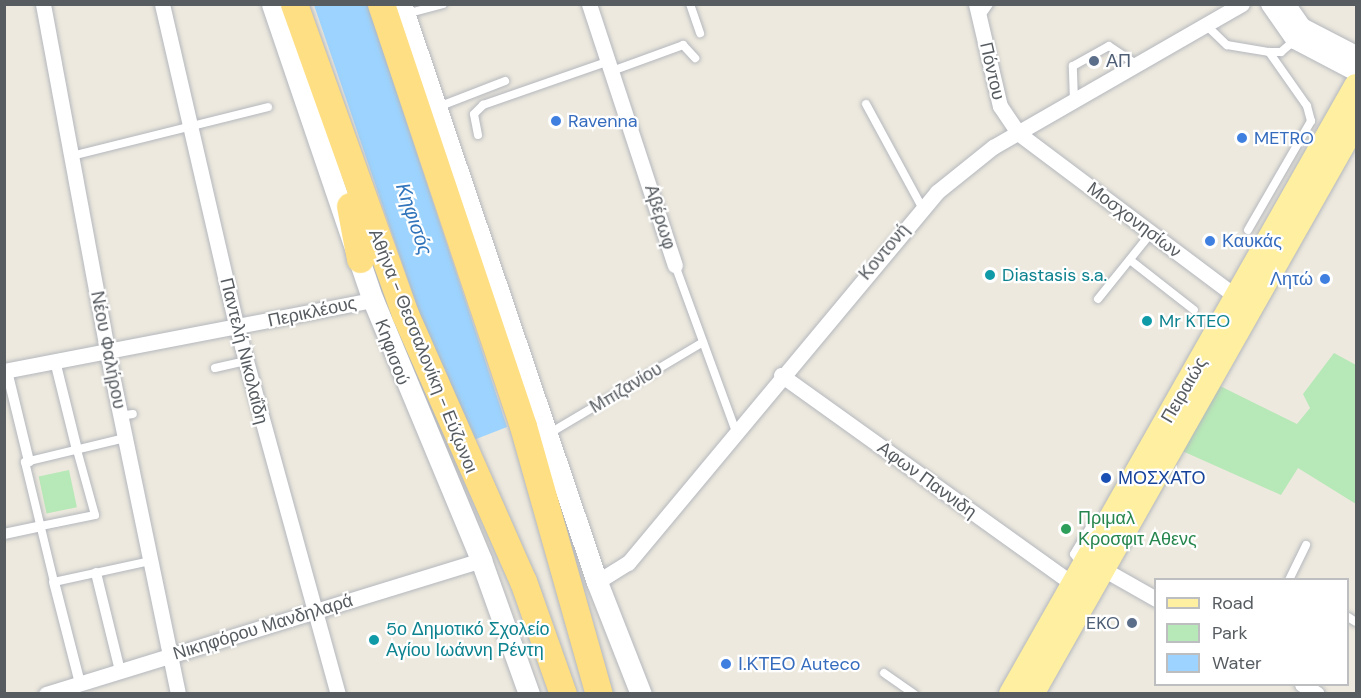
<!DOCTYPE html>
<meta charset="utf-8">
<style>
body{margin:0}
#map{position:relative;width:1361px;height:698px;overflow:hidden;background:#ede9de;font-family:"DM Sans",sans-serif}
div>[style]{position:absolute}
.green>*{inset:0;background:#b7e8b7;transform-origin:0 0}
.water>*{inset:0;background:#9cd4ff}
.roads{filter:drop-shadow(0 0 2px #b4b7bd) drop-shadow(0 0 2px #b4b7bd)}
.service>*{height:8px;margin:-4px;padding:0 4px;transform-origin:4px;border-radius:4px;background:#fff}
.pedestrian>*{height:10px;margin:-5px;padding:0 5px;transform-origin:5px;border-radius:5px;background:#fff}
.minor>*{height:15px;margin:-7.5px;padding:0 7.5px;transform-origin:7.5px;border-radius:7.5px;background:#fff}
.tertiary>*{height:18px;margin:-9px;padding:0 9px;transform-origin:9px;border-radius:9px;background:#fff}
.secondary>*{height:21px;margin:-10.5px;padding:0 10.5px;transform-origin:10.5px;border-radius:10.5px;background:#fff}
.primary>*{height:24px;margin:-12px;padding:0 12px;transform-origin:12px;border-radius:12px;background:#ffefa1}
.motorway>*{height:27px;margin:-13.5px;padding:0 13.5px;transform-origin:13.5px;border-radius:13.5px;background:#ffdf83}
.dots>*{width:16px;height:16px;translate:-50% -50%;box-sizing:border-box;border:3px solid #fff;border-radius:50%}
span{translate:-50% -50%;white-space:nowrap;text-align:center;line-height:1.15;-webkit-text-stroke:4.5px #fff;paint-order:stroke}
.service-label{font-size:18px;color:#4e5e75}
.left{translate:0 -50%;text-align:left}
.right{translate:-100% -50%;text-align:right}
.street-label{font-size:18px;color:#575c61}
.shop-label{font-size:18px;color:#366cbe}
.culture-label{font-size:18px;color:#0d838f}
.transit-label{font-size:18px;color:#164399}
.leisure-label{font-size:18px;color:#27864d}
.water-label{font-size:20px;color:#3074bb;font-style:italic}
.frame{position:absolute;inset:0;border:6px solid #575c61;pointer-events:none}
.legend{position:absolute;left:1154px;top:578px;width:195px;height:108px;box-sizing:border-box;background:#fff;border:2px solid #bcbec0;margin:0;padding:8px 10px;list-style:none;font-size:18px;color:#575c61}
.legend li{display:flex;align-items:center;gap:12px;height:30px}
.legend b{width:30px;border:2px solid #bcbec0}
</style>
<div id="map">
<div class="green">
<div style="clip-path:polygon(1334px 353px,1356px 365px,1356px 504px,1298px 468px,1281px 495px,1180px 450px,1216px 384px,1297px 424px,1310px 408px,1303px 394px)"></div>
<div style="left:69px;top:470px;width:38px;height:31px;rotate:78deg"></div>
</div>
<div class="water">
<div style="clip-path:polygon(314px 5px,368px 5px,507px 427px,471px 441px,438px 368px)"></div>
</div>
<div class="roads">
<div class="service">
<div style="left:690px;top:4px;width:31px;rotate:71deg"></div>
<div style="left:406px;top:14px;width:38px;rotate:-15deg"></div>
<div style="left:980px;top:17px;width:16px;rotate:-55deg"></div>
<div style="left:1206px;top:25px;width:29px;rotate:44deg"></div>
<div style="left:1227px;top:45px;width:43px;rotate:9.5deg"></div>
<div style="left:1269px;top:52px;width:12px"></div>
<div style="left:1281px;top:52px;width:18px;rotate:-41deg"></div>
<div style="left:612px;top:71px;width:76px;rotate:-20.1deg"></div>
<div style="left:683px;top:45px;width:18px;rotate:47deg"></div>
<div style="left:1074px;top:101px;width:35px;rotate:-92deg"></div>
<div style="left:1073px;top:66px;width:41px;rotate:-29.1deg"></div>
<div style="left:1109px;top:46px;width:32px;rotate:34deg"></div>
<div style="left:866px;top:104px;width:117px;rotate:61.5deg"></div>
<div style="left:438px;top:107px;width:72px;rotate:-21.2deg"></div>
<div style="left:478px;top:135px;width:21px;rotate:-101deg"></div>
<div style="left:474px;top:114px;width:13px;rotate:-45deg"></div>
<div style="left:483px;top:105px;width:133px;rotate:-19.2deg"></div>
<div style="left:72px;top:156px;width:202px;rotate:-14deg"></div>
<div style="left:1248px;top:230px;width:126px;rotate:-60deg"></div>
<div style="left:1311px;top:121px;width:16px;rotate:-105deg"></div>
<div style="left:1307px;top:106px;width:66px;rotate:-125.1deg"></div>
<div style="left:1130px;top:260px;width:81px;rotate:38deg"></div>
<div style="left:675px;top:265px;width:175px;rotate:69.9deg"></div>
<div style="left:1098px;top:299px;width:85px;rotate:-51.2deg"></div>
<div style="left:215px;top:368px;width:31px;rotate:-13deg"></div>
<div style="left:120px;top:416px;width:13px;rotate:-9deg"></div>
<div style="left:550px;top:433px;width:178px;rotate:-30.7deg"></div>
<div style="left:125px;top:438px;width:103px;rotate:166.5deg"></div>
<div style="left:25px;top:462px;width:123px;rotate:76.4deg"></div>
<div style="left:54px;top:582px;width:98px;rotate:-12.3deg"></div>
<div style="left:41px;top:526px;width:55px;rotate:-11.5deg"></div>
<div style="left:95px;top:515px;width:67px;rotate:-105.5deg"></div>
<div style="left:1081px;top:564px;width:12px;rotate:-125deg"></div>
<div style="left:1074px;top:554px;width:31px;rotate:-59deg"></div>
<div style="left:1090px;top:527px;width:10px;rotate:-6deg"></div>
<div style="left:1289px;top:580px;width:39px;rotate:-64deg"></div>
<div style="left:1348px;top:617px;width:9px;rotate:32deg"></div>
<div style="left:884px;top:673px;width:37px;rotate:35deg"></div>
</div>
<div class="pedestrian">
<div style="left:55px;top:361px;width:92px;rotate:76.1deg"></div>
<div style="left:7px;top:371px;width:93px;rotate:76.3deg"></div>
<div style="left:4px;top:534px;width:38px;rotate:-12deg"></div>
<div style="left:96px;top:573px;width:101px;rotate:76.2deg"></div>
<div style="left:54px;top:582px;width:104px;rotate:75.6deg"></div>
</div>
<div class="minor">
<div style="left:43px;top:4px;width:353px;rotate:79.5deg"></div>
<div style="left:107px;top:351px;width:350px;rotate:78.3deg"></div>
<div style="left:162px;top:4px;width:333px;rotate:77deg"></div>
<div style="left:237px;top:328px;width:380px;rotate:74.6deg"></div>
<div style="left:589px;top:4px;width:275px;rotate:71.8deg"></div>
<div style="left:976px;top:4px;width:105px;rotate:76.8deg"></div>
<div style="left:1000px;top:106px;width:32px;rotate:56deg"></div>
<div style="left:1018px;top:133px;width:280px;rotate:36.9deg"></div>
<div style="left:4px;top:371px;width:376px;rotate:-10.9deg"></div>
<div style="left:781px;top:375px;width:366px;rotate:35.6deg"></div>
<div style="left:1103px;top:569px;width:61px;rotate:29.5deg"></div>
<div style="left:597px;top:582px;width:36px;rotate:-32deg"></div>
<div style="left:628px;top:563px;width:483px;rotate:-50.2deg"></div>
<div style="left:937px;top:192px;width:72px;rotate:-38.8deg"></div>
<div style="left:993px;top:147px;width:287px;rotate:-29.9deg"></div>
<div style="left:1302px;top:684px;width:18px;rotate:34deg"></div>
<div style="left:46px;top:694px;width:455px;rotate:-17.1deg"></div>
</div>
<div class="tertiary">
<div style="left:1270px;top:4px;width:44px;rotate:55.2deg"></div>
<div style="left:1295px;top:40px;width:69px;rotate:27.7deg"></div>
<div style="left:1286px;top:4px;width:28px;rotate:55deg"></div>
<div style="left:1302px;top:27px;width:61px;rotate:27.4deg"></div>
</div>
<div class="secondary">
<div style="left:272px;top:4px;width:313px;rotate:71.2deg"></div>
<div style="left:373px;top:300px;width:282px;rotate:67.4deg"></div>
<div style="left:481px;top:560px;width:142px;rotate:70.3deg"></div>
<div style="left:401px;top:4px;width:610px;rotate:71.27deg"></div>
<div style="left:597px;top:582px;width:120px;rotate:68.6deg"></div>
</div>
<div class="primary">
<div style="left:1011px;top:694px;width:699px;rotate:-60.43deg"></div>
<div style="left:1032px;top:694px;width:657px;rotate:-60.47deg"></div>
</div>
<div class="motorway">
<div style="left:294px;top:4px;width:329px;rotate:70.3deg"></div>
<div style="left:405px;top:314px;width:292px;rotate:66.2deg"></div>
<div style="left:523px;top:581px;width:120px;rotate:70.5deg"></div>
<div style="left:381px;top:4px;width:445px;rotate:71.4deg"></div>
<div style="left:523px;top:426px;width:279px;rotate:74.2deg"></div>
<div style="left:350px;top:206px;width:54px;rotate:79.3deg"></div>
</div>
</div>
<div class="dots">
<div style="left:1094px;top:61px;background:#5c6f8a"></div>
<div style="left:556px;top:121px;background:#3f7fe0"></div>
<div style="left:1242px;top:138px;background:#3f7fe0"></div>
<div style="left:1210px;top:241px;background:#3f7fe0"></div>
<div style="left:990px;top:275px;background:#0f9aa8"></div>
<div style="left:1325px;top:279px;background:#3f7fe0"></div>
<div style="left:1147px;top:321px;background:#0f9aa8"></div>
<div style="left:1106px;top:478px;background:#1a4fb4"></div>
<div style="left:1066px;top:529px;background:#2e9e5b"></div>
<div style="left:1132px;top:623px;background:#5c6f8a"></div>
<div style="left:374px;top:640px;background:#0f9aa8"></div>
<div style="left:726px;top:664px;background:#3f7fe0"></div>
</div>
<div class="service-label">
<span class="left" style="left:1106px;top:61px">ΑΠ</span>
<span class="right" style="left:1120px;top:623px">EKO</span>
</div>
<div class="street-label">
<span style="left:992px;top:71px;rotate:77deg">Πόντου</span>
<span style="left:660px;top:217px;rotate:73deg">Αβέρωφ</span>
<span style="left:1134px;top:220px;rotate:37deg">Μοσχονησίων</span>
<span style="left:884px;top:252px;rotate:-50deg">Κοντονή</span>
<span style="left:312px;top:312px;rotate:-12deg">Περικλέους</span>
<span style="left:108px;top:350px;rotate:79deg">Νέου Φαλήρου</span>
<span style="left:244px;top:351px;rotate:76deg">Παντελή Νικολαΐδη</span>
<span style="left:423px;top:351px;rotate:68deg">Αθήνα - Θεσσαλονίκη - Εύζωνοι</span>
<span style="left:392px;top:352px;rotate:70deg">Κηφισού</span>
<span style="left:626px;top:388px;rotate:-31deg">Μπιζανίου</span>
<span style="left:1184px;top:390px;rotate:-60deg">Πειραιώς</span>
<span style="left:927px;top:480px;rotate:36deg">Αφων Παννιδη</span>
<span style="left:263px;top:627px;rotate:-17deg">Νικηφόρου Μανδηλαρά</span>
</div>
<div class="shop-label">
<span class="left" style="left:568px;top:121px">Ravenna</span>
<span class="left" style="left:1254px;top:138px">METRO</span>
<span class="left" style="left:1222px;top:241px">Καυκάς</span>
<span class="right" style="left:1313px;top:279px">Λητώ</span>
<span class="left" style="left:738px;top:664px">Ι.ΚΤΕΟ Auteco</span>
</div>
<div class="culture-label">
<span class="left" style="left:1002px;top:275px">Diastasis s.a.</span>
<span class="left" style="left:1159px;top:321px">Mr KTEO</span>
<span class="left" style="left:386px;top:640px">5ο Δημοτικό Σχολείο<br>Αγίου Ιωάννη Ρέντη</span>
</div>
<div class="transit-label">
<span class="left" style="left:1118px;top:478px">ΜΟΣΧΑΤΟ</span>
</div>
<div class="leisure-label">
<span class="left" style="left:1078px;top:529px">Πριμαλ<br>Κροσφιτ Αθενς</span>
</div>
<div class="water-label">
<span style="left:414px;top:219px;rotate:71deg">Κηφισός</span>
</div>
<div class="frame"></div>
<ul class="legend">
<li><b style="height:8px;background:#ffefa1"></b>Road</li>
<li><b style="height:16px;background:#b7e8b7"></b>Park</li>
<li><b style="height:16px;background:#9cd4ff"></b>Water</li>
</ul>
</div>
